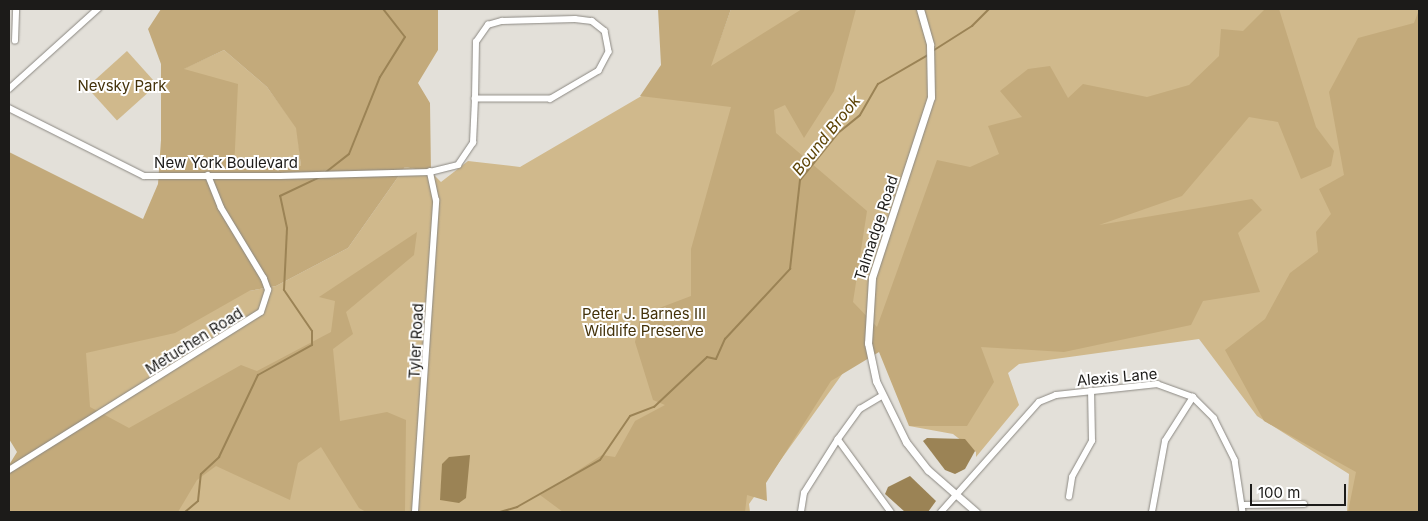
<!DOCTYPE html>
<style>
body{margin:0}
#map{position:relative;width:1428px;height:521px;overflow:hidden;background:#e3e0d9;font-family:Inter,sans-serif}
div>[style]{position:absolute}
.green>*{inset:0;background:#d0b98c;transform-origin:0 0}
.forest>*{inset:0;background:#c3aa7b}
.water>*{inset:0;background:#9b8355}
.stream>*{height:2px;margin:-1px;padding:0 1px;transform-origin:1px;border-radius:1px;background:#9b8355}
.roads{filter:drop-shadow(0 0 1px #8b8882) drop-shadow(0 0 1px #8b8882)}
.minor>*{height:5.5px;margin:-2.75px;padding:0 2.75px;transform-origin:2.75px;border-radius:2.75px;background:#fff}
.tertiary>*{height:7px;margin:-3.5px;padding:0 3.5px;transform-origin:3.5px;border-radius:3.5px;background:#fff}
span{translate:-50% -50%;white-space:nowrap;text-align:center;line-height:1.15;-webkit-text-stroke:4px #fff;paint-order:stroke}
.park-label{font-size:15px;color:#44320a}
.street-label{font-size:15px;color:#1c1b19}
.water-label{font-size:16px;color:#5e4406;font-style:italic}
.frame{position:absolute;inset:0;border:10px solid #1c1b19;pointer-events:none}
.scale{position:absolute;left:1250px;top:484px;width:96px;height:22px;box-sizing:border-box;border:2px solid #1c1b19;border-top:0;padding-left:6px;font-size:15px;line-height:18px;white-space:nowrap;color:#1c1b19;-webkit-text-stroke:4px #fff;paint-order:stroke}
</style>
<div id="map">
<div class="green">
<div style="clip-path:polygon(731px 9px,1419px 9px,1419px 512px,1347px 512px,1349px 474px,1257px 416px,1199px 339px,1019px 364px,1008px 373px,1019px 405px,976px 457px,976px 452px,953px 434px,909px 426px,944px 426px,876px 327px,749px 504px,750px 512px,9px 512px,76px 446px,9px 271px,249px 291px,276px 286px,348px 248px,405px 167px,431px 172px,441px 182px,468px 161px,520px 167px,715px 53px)"></div>
<div style="clip-path:polygon(224px 50px,267px 87px,297px 128px,301px 166px,234px 171px,233px 144px,183px 69px)"></div>
<div style="left:127px;top:51px;width:45px;height:54px;rotate:48deg"></div>
</div>
<div class="forest">
<div style="clip-path:polygon(evenodd,161px 9px,438px 9px,438px 50px,418px 83px,430px 103px,431px 172px,405px 167px,348px 248px,276px 286px,249px 291px,175px 333px,86px 353px,90px 407px,129px 428px,241px 365px,257px 371px,331px 332px,335px 301px,319px 297px,417px 232px,414px 255px,346px 312px,353px 334px,333px 349px,340px 421px,387px 412px,406px 420px,405px 512px,366px 512px,359px 508px,321px 447px,298px 463px,290px 500px,216px 466px,197px 480px,178px 512px,9px 512px,9px 465px,17px 452px,9px 439px,9px 152px,143px 219px,158px 184px,161px 140px,161px 64px,148px 29px,161px 9px,224px 50px,267px 87px,296px 128px,301px 166px,234px 170px,238px 84px,184px 69px,224px 50px)"></div>
<div style="clip-path:polygon(658px 9px,731px 9px,711px 66px,802px 9px,856px 9px,834px 91px,804px 138px,785px 105px,774px 110px,776px 133px,867px 211px,853px 302px,877px 327px,937px 160px,970px 167px,999px 154px,988px 126px,1022px 117px,1000px 91px,1028px 69px,1050px 66px,1068px 98px,1083px 84px,1147px 97px,1189px 85px,1219px 56px,1221px 29px,1243px 31px,1265px 9px,1279px 9px,1316px 127px,1334px 151px,1331px 166px,1301px 179px,1278px 122px,1249px 117px,1182px 196px,1099px 225px,1252px 199px,1262px 210px,1238px 233px,1260px 292px,1203px 301px,1191px 325px,1064px 352px,981px 347px,994px 382px,967px 426px,909px 426px,879px 352px,831px 381px,766px 483px,767px 501px,747px 495px,745px 512px,563px 512px,540px 495px,602px 455px,615px 457px,635px 421px,665px 405px,653px 400px,635px 342px,641px 315px,691px 296px,691px 249px,731px 107px,640px 96px,661px 65px)"></div>
<div style="clip-path:polygon(1419px 10px,1419px 512px,1348px 512px,1356px 472px,1264px 421px,1225px 350px,1265px 319px,1290px 273px,1318px 252px,1316px 232px,1331px 214px,1319px 189px,1344px 175px,1329px 92px,1358px 38px,1414px 23px)"></div>
</div>
<div class="water">
<div style="clip-path:polygon(927px 438px,965px 439px,975px 451px,965px 469px,955px 474px,945px 470px,923px 441px)"></div>
<div style="clip-path:polygon(470px 455px,466px 498px,459px 503px,440px 500px,442px 464px,449px 457px)"></div>
<div style="clip-path:polygon(910px 476px,936px 501px,928px 512px,905px 512px,885px 494px,888px 487px)"></div>
</div>
<div class="stream">
<div style="left:931px;top:52px;width:49px;rotate:-32.4deg"></div>
<div style="left:972px;top:26px;width:24px;rotate:-45deg"></div>
<div style="left:326px;top:172px;width:29px;rotate:-38deg"></div>
<div style="left:349px;top:154px;width:83px;rotate:-68.1deg"></div>
<div style="left:380px;top:77px;width:47px;rotate:-58deg"></div>
<div style="left:405px;top:37px;width:36px;rotate:-128deg"></div>
<div style="left:185px;top:512px;width:17px;rotate:-40deg"></div>
<div style="left:198px;top:501px;width:27px;rotate:-84deg"></div>
<div style="left:201px;top:474px;width:25px;rotate:-43deg"></div>
<div style="left:219px;top:457px;width:91px;rotate:-64.6deg"></div>
<div style="left:258px;top:375px;width:62px;rotate:-29.1deg"></div>
<div style="left:312px;top:345px;width:14px;rotate:-90deg"></div>
<div style="left:312px;top:331px;width:50px;rotate:-124.3deg"></div>
<div style="left:284px;top:290px;width:62px;rotate:-87.2deg"></div>
<div style="left:287px;top:228px;width:33px;rotate:-102deg"></div>
<div style="left:280px;top:196px;width:44px;rotate:-25.4deg"></div>
<div style="left:500px;top:512px;width:18px;rotate:-16deg"></div>
<div style="left:517px;top:507px;width:95px;rotate:-29.5deg"></div>
<div style="left:600px;top:460px;width:53px;rotate:-55.7deg"></div>
<div style="left:630px;top:416px;width:26px;rotate:-21deg"></div>
<div style="left:654px;top:407px;width:73px;rotate:-43.3deg"></div>
<div style="left:707px;top:357px;width:9px;rotate:13deg"></div>
<div style="left:716px;top:359px;width:22px;rotate:-66deg"></div>
<div style="left:725px;top:339px;width:96px;rotate:-47.1deg"></div>
<div style="left:790px;top:269px;width:90px;rotate:-83.6deg"></div>
<div style="left:800px;top:180px;width:60px;rotate:-51deg"></div>
<div style="left:838px;top:133px;width:28px;rotate:-39deg"></div>
<div style="left:860px;top:115px;width:36px;rotate:-60deg"></div>
<div style="left:878px;top:84px;width:58px;rotate:-30.1deg"></div>
</div>
<div class="roads">
<div class="minor">
<div style="left:575px;top:19px;width:17px;rotate:7deg"></div>
<div style="left:592px;top:21px;width:16px;rotate:38deg"></div>
<div style="left:605px;top:31px;width:21px;rotate:79deg"></div>
<div style="left:609px;top:52px;width:21px;rotate:118deg"></div>
<div style="left:599px;top:71px;width:56px;rotate:149.7deg"></div>
<div style="left:551px;top:99px;width:76px;rotate:180deg"></div>
<div style="left:475px;top:99px;width:57px;rotate:-89deg"></div>
<div style="left:476px;top:42px;width:21px;rotate:-55deg"></div>
<div style="left:488px;top:25px;width:15px;rotate:-16deg"></div>
<div style="left:502px;top:21px;width:73px;rotate:-1.6deg"></div>
<div style="left:15px;top:41px;width:32px;rotate:-88deg"></div>
<div style="left:9px;top:89px;width:120px;rotate:-42deg"></div>
<div style="left:9px;top:108px;width:151px;rotate:26.7deg"></div>
<div style="left:144px;top:176px;width:136px"></div>
<div style="left:280px;top:176px;width:150px;rotate:-1.5deg"></div>
<div style="left:430px;top:172px;width:29px;rotate:-14deg"></div>
<div style="left:458px;top:165px;width:27px;rotate:-56deg"></div>
<div style="left:473px;top:143px;width:44px;rotate:-87.4deg"></div>
<div style="left:838px;top:439px;width:90px;rotate:54deg"></div>
<div style="left:9px;top:470px;width:297px;rotate:-32.1deg"></div>
<div style="left:261px;top:312px;width:23px;rotate:-72deg"></div>
<div style="left:268px;top:290px;width:12px;rotate:-110deg"></div>
<div style="left:264px;top:279px;width:83px;rotate:-121.2deg"></div>
<div style="left:221px;top:208px;width:35px;rotate:-112deg"></div>
<div style="left:1069px;top:497px;width:20px;rotate:-81deg"></div>
<div style="left:1072px;top:477px;width:41px;rotate:-60.9deg"></div>
<div style="left:1092px;top:441px;width:50px;rotate:-91.1deg"></div>
<div style="left:1244px;top:505px;width:60px;rotate:-1deg"></div>
<div style="left:415px;top:512px;width:312px;rotate:-86.1deg"></div>
<div style="left:436px;top:201px;width:30px;rotate:-102deg"></div>
<div style="left:801px;top:512px;width:19px;rotate:-81deg"></div>
<div style="left:804px;top:493px;width:64px;rotate:-57.8deg"></div>
<div style="left:838px;top:439px;width:37px;rotate:-54deg"></div>
<div style="left:860px;top:409px;width:26px;rotate:-31deg"></div>
<div style="left:941px;top:512px;width:147px;rotate:-48.3deg"></div>
<div style="left:1039px;top:402px;width:18px;rotate:-22deg"></div>
<div style="left:1056px;top:395px;width:102px;rotate:-6.2deg"></div>
<div style="left:1157px;top:384px;width:38px;rotate:20deg"></div>
<div style="left:1193px;top:397px;width:30px;rotate:45deg"></div>
<div style="left:1214px;top:418px;width:47px;rotate:63.4deg"></div>
<div style="left:1235px;top:460px;width:53px;rotate:81.3deg"></div>
<div style="left:1152px;top:512px;width:72px;rotate:-79.6deg"></div>
<div style="left:1165px;top:441px;width:52px;rotate:-57.5deg"></div>
</div>
<div class="tertiary">
<div style="left:920px;top:9px;width:37px;rotate:74deg"></div>
<div style="left:930px;top:45px;width:52px;rotate:88.9deg"></div>
<div style="left:931px;top:97px;width:190px;rotate:108.1deg"></div>
<div style="left:872px;top:278px;width:65px;rotate:93.5deg"></div>
<div style="left:868px;top:343px;width:39px;rotate:78deg"></div>
<div style="left:876px;top:381px;width:68px;rotate:63.8deg"></div>
<div style="left:906px;top:442px;width:36px;rotate:52deg"></div>
<div style="left:928px;top:470px;width:64px;rotate:41.2deg"></div>
</div>
</div>
<div class="park-label">
<span style="left:122px;top:86px">Nevsky Park</span>
<span style="left:644px;top:322px">Peter J. Barnes III<br>Wildlife Preserve</span>
</div>
<div class="street-label">
<span style="left:226px;top:163px">New York Boulevard</span>
<span style="left:876px;top:228px;rotate:-72deg">Talmadge Road</span>
<span style="left:194px;top:341px;rotate:-32deg">Metuchen Road</span>
<span style="left:416px;top:341px;rotate:-87deg">Tyler Road</span>
<span style="left:1117px;top:377px;rotate:-5deg">Alexis Lane</span>
</div>
<div class="water-label">
<span style="left:826px;top:135px;rotate:-51deg">Bound Brook</span>
</div>
<div class="frame"></div>
<div class="scale">100 m</div>
</div>
